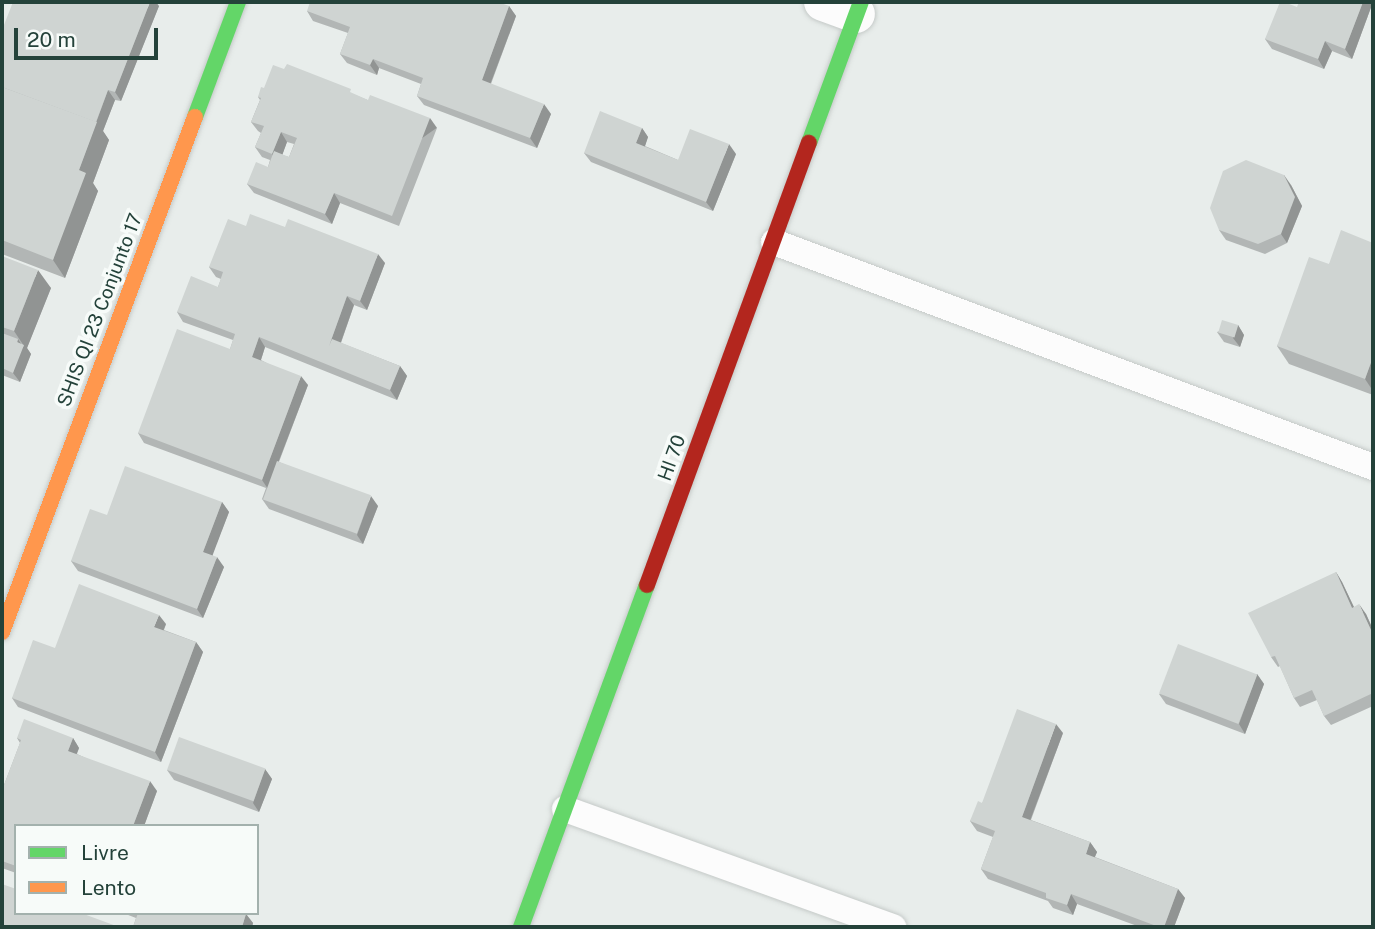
<!DOCTYPE html>
<style>
body{margin:0}
#map{position:relative;width:1375px;height:929px;overflow:hidden;background:#e8edeb;font-family:"Public Sans",sans-serif}
div>[style]{position:absolute}
.roads{filter:drop-shadow(0 0 2px #c5cac8) drop-shadow(0 0 2px #c5cac8)}
.lane>*{height:26px;margin:-13px;padding:0 13px;transform-origin:13px;border-radius:13px;background:#fcfcfc}
.street>*{height:38px;margin:-19px;padding:0 19px;transform-origin:19px;border-radius:19px;background:#fcfcfc}
.fast>*{height:16px;margin:-8px;padding:0 8px;transform-origin:8px;border-radius:8px;background:#63d668}
.slow>*{height:16px;margin:-8px;padding:0 8px;transform-origin:8px;border-radius:8px;background:#ff974d}
.jam>*{height:16px;margin:-8px;padding:0 8px;transform-origin:8px;border-radius:8px;background:#b3261e}
.wall>*{inset:0;background:#b2b6b5}
.shaded-wall>*{inset:0;background:#919493;transform-origin:0 0}
.building>*{inset:0;background:#cfd4d2;transform-origin:0 0}
span{translate:-50% -50%;white-space:nowrap;text-align:center;line-height:1.15;-webkit-text-stroke:7px #f7fbf9;paint-order:stroke}
.street-label{font-size:19px;color:#24423a}
.frame{position:absolute;inset:0;border:4px solid #24423a;pointer-events:none}
.legend{position:absolute;left:14px;top:824px;width:245px;height:91px;box-sizing:border-box;background:#f7fbf9;border:2px solid #a3b1ad;margin:0;padding:9px 12px;list-style:none;font-size:21px;color:#24423a}
.legend li{display:flex;align-items:center;gap:14px;height:35px}
.legend b{width:35px;border:2px solid #a3b1ad}
.scale{position:absolute;left:14px;top:28px;width:144px;height:32px;box-sizing:border-box;border:4px solid #24423a;border-top:0;padding-left:9px;font-size:21px;line-height:24px;white-space:nowrap;color:#24423a;-webkit-text-stroke:5px #f7fbf9;paint-order:stroke}
</style>
<div id="map">
<div class="roads">
<div class="lane">
<div style="left:774px;top:242px;width:640px;rotate:20.59deg"></div>
<div style="left:565px;top:809px;width:349px;rotate:19.8deg"></div>
</div>
<div class="street">
<div style="left:823px;top:2px;width:35px;rotate:20deg"></div>
</div>
<div class="fast">
<div style="left:195px;top:117px;width:123px;rotate:-69.5deg"></div>
<div style="left:809px;top:143px;width:150px;rotate:-69.8deg"></div>
<div style="left:521px;top:927px;width:364px;rotate:-69.8deg"></div>
</div>
<div class="slow">
<div style="left:2px;top:632px;width:550px;rotate:-69.46deg"></div>
</div>
<div class="jam">
<div style="left:647px;top:585px;width:471px;rotate:-69.9deg"></div>
</div>
</div>
<div class="wall">
<div style="clip-path:polygon(1373px 2px,1352px 59px,1332px 51px,1324px 69px,1272px 49px,1265px 39px,1297px 7px)"></div>
<div style="clip-path:polygon(159px 6px,121px 101px,115px 100px,103px 131px,109px 140px,93px 183px,98px 191px,65px 278px,2px 254px,2px 30px)"></div>
<div style="clip-path:polygon(509px 6px,516px 16px,491px 84px,551px 114px,537px 148px,424px 105px,417px 96px,421px 84px,379px 68px,377px 75px,347px 63px,340px 54px,348px 33px,313px 21px,307px 11px)"></div>
<div style="clip-path:polygon(evenodd,264px 88px,355px 95px,437px 128px,399px 226px,340px 203px,332px 224px,254px 193px,247px 184px,268px 167px,270px 160px,262px 157px,255px 147px,261px 133px,258px 131px,251px 122px,260px 100px,258px 97px,264px 88px,287px 142px,294px 144px,289px 157px,282px 155px,287px 142px)"></div>
<div style="clip-path:polygon(642px 128px,648px 137px,645px 146px,678px 160px,736px 154px,713px 211px,591px 162px,584px 153px)"></div>
<div style="clip-path:polygon(1291px 185px,1302px 206px,1287px 243px,1265px 254px,1226px 240px,1219px 230px)"></div>
<div style="clip-path:polygon(246px 226px,285px 227px,385px 263px,367px 310px,354px 305px,341px 343px,400px 366px,407px 376px,397px 400px,265px 347px,261px 360px,308px 385px,279px 462px,378px 506px,363px 544px,269px 509px,262px 499px,266px 488px,144px 443px,138px 433px,230px 349px,233px 340px,183px 322px,177px 312px,218px 287px,221px 279px,216px 277px,209px 267px)"></div>
<div style="clip-path:polygon(1373px 243px,1373px 395px,1289px 364px,1277px 346px,1329px 264px)"></div>
<div style="clip-path:polygon(2px 256px,51px 288px,27px 348px,31px 354px,20px 382px,2px 375px)"></div>
<div style="clip-path:polygon(1238px 325px,1244px 335px,1240px 347px,1224px 342px,1217px 332px)"></div>
<div style="clip-path:polygon(222px 502px,229px 512px,212px 555px,224px 567px,203px 618px,78px 571px,71px 561px,107px 515px)"></div>
<div style="clip-path:polygon(1336px 572px,1342px 582px,1354px 607px,1366px 614px,1373px 629px,1373px 706px,1331px 725px,1324px 716px,1317px 700px,1300px 707px,1294px 698px,1280px 666px,1278px 667px,1271px 657px)"></div>
<div style="clip-path:polygon(166px 624px,164px 630px,196px 642px,203px 652px,161px 762px,18px 707px,12px 698px,55px 648px)"></div>
<div style="clip-path:polygon(1257px 674px,1264px 684px,1245px 734px,1166px 704px,1159px 694px)"></div>
<div style="clip-path:polygon(1063px 733px,1031px 820px,1090px 842px,1097px 852px,1095px 857px,1178px 889px,1185px 898px,1174px 927px,1140px 927px,1077px 904px,1073px 915px,1053px 908px,1048px 901px,988px 879px,981px 869px,993px 837px,977px 831px,970px 821px,982px 803px)"></div>
<div style="clip-path:polygon(17px 738px,73px 738px,79px 748px,77px 754px,157px 791px,144px 826px,16px 826px,16px 873px,2px 868px,2px 784px,4px 785px,20px 743px)"></div>
<div style="clip-path:polygon(265px 769px,272px 779px,259px 812px,174px 780px,167px 770px)"></div>
<div style="clip-path:polygon(123px 913px,244px 913px,246px 914px,253px 923px,252px 927px,133px 927px,136px 918px)"></div>
</div>
<div class="shaded-wall">
<div style="clip-path:polygon(150px 2px,156px 2px,159px 6px,121px 101px,115px 92px)"></div>
<div style="clip-path:polygon(1363px 2px,1373px 2px,1352px 59px,1345px 49px)"></div>
<div style="clip-path:polygon(509px 6px,516px 16px,488px 90px,482px 80px)"></div>
<div style="clip-path:polygon(1325px 41px,1332px 51px,1324px 69px,1318px 59px)"></div>
<div style="clip-path:polygon(373px 59px,379px 68px,377px 75px,370px 65px)"></div>
<div style="clip-path:polygon(108px 90px,115px 100px,103px 131px,109px 140px,93px 183px,98px 191px,65px 278px,53px 260px,79px 170px)"></div>
<div style="clip-path:polygon(544px 104px,551px 114px,537px 148px,530px 138px)"></div>
<div style="left:430px;top:118px;width:12px;height:105px;rotate:55deg"></div>
<div style="clip-path:polygon(642px 128px,648px 137px,643px 152px,636px 143px)"></div>
<div style="clip-path:polygon(281px 132px,287px 142px,279px 164px,272px 154px)"></div>
<div style="clip-path:polygon(729px 144px,736px 154px,713px 211px,706px 202px)"></div>
<div style="clip-path:polygon(1284px 175px,1291px 185px,1302px 206px,1287px 243px,1281px 234px)"></div>
<div style="clip-path:polygon(334px 193px,340px 203px,332px 224px,325px 214px)"></div>
<div style="clip-path:polygon(378px 254px,385px 263px,367px 310px,360px 301px)"></div>
<div style="clip-path:polygon(38px 270px,51px 288px,27px 348px,31px 354px,20px 382px,13px 373px,18px 339px,23px 347px,24px 346px,14px 331px)"></div>
<div style="clip-path:polygon(347px 296px,354px 305px,336px 356px,329px 346px)"></div>
<div style="clip-path:polygon(1238px 325px,1244px 335px,1240px 347px,1233px 338px)"></div>
<div style="clip-path:polygon(259px 337px,265px 347px,259px 366px,252px 357px)"></div>
<div style="clip-path:polygon(1373px 357px,1373px 391px,1365px 379px)"></div>
<div style="clip-path:polygon(400px 366px,407px 376px,397px 400px,390px 390px)"></div>
<div style="clip-path:polygon(301px 376px,308px 385px,268px 489px,262px 480px)"></div>
<div style="clip-path:polygon(371px 496px,378px 506px,363px 544px,357px 535px)"></div>
<div style="clip-path:polygon(222px 502px,229px 512px,210px 562px,203px 552px)"></div>
<div style="clip-path:polygon(217px 557px,224px 567px,203px 618px,197px 609px)"></div>
<div style="clip-path:polygon(1336px 572px,1342px 582px,1359px 618px,1352px 608px)"></div>
<div style="clip-path:polygon(1359px 604px,1366px 614px,1373px 630px,1371px 630px)"></div>
<div style="clip-path:polygon(159px 615px,166px 624px,161px 636px,154px 627px)"></div>
<div style="clip-path:polygon(196px 642px,203px 652px,161px 762px,155px 752px)"></div>
<div style="clip-path:polygon(1257px 674px,1264px 684px,1245px 734px,1239px 724px)"></div>
<div style="clip-path:polygon(1056px 724px,1063px 733px,1028px 826px,1022px 817px)"></div>
<div style="clip-path:polygon(73px 738px,79px 748px,74px 760px,68px 751px)"></div>
<div style="clip-path:polygon(265px 769px,272px 779px,259px 812px,253px 803px)"></div>
<div style="clip-path:polygon(150px 781px,157px 791px,144px 826px,133px 826px)"></div>
<div style="clip-path:polygon(1090px 842px,1097px 852px,1092px 863px,1086px 854px)"></div>
<div style="clip-path:polygon(1178px 889px,1185px 898px,1174px 927px,1164px 927px)"></div>
<div style="clip-path:polygon(1071px 894px,1077px 904px,1073px 915px,1067px 905px)"></div>
<div style="clip-path:polygon(246px 914px,253px 923px,252px 927px,242px 927px)"></div>
</div>
<div class="building">
<div style="clip-path:polygon(13px 2px,150px 2px,115px 92px,108px 90px,96px 122px,2px 87px,2px 30px)"></div>
<div style="clip-path:polygon(310px 2px,498px 2px,509px 6px,482px 80px,544px 104px,530px 138px,417px 96px,423px 78px,373px 59px,370px 65px,340px 54px,350px 27px,307px 11px)"></div>
<div style="clip-path:polygon(1280px 2px,1284px 2px,1297px 7px,1299px 2px,1363px 2px,1345px 49px,1325px 41px,1318px 59px,1265px 39px)"></div>
<div style="clip-path:polygon(287px 64px,351px 89px,350px 92px,368px 100px,370px 95px,430px 118px,392px 216px,334px 193px,325px 214px,247px 184px,256px 162px,268px 167px,274px 151px,289px 157px,297px 138px,281px 132px,272px 154px,255px 147px,264px 126px,251px 122px,261px 98px,258px 97px,261px 87px,264px 88px,273px 65px,284px 69px)"></div>
<div style="clip-path:polygon(2px 87px,97px 122px,79px 170px,86px 173px,53px 260px,2px 240px)"></div>
<div style="clip-path:polygon(600px 111px,642px 128px,636px 143px,678px 160px,690px 129px,729px 144px,706px 202px,584px 153px)"></div>
<div style="clip-path:polygon(1246px 160px,1284px 175px,1295px 197px,1281px 234px,1258px 244px,1219px 230px,1210px 208px,1223px 171px)"></div>
<div style="clip-path:polygon(250px 214px,285px 227px,288px 219px,378px 254px,360px 301px,347px 296px,329px 346px,332px 339px,400px 366px,390px 390px,259px 337px,252px 357px,301px 376px,262px 480px,138px 433px,177px 329px,230px 349px,235px 334px,177px 312px,191px 276px,218px 287px,223px 272px,209px 267px,228px 219px,246px 226px)"></div>
<div style="clip-path:polygon(1341px 230px,1373px 243px,1373px 357px,1365px 379px,1277px 346px,1309px 257px,1329px 264px)"></div>
<div style="clip-path:polygon(2px 256px,38px 270px,14px 331px,2px 327px)"></div>
<div style="left:1222px;top:320px;width:17px;height:13px;rotate:17deg"></div>
<div style="clip-path:polygon(2px 333px,18px 339px,17px 342px,24px 345px,13px 373px,2px 368px)"></div>
<div style="left:277px;top:461px;width:100px;height:41px;rotate:20deg"></div>
<div style="clip-path:polygon(125px 466px,222px 502px,203px 552px,217px 557px,197px 609px,71px 561px,90px 509px,107px 515px)"></div>
<div style="clip-path:polygon(1336px 572px,1352px 608px,1359px 604px,1371px 630px,1373px 629px,1373px 687px,1372px 688px,1373px 693px,1324px 716px,1312px 690px,1294px 698px,1275px 656px,1271px 657px,1248px 613px)"></div>
<div style="clip-path:polygon(79px 584px,159px 615px,154px 627px,196px 642px,155px 752px,12px 698px,33px 640px,55px 648px)"></div>
<div style="left:1178px;top:644px;width:85px;height:53px;rotate:21deg"></div>
<div style="clip-path:polygon(1017px 709px,1056px 724px,1022px 817px,1090px 842px,1086px 854px,1178px 889px,1164px 927px,1159px 927px,1071px 894px,1067px 905px,1046px 898px,1046px 893px,981px 869px,995px 831px,970px 821px,978px 801px,982px 803px)"></div>
<div style="clip-path:polygon(24px 719px,73px 738px,68px 751px,150px 781px,133px 826px,16px 826px,16px 866px,2px 861px,2px 784px,4px 785px,21px 740px,17px 738px)"></div>
<div style="left:179px;top:737px;width:92px;height:35px;rotate:20deg"></div>
<div style="clip-path:polygon(2px 884px,16px 889px,16px 913px,81px 913px,119px 927px,2px 927px)"></div>
<div style="clip-path:polygon(138px 913px,244px 913px,246px 914px,242px 927px,133px 927px)"></div>
</div>
<div class="street-label">
<span style="left:100px;top:310px;rotate:-69deg">SHIS QI 23 Conjunto 17</span>
<span style="left:672px;top:458px;rotate:-70deg">HI 70</span>
</div>
<div class="frame"></div>
<ul class="legend">
<li><b style="height:9px;background:#63d668"></b>Livre</li>
<li><b style="height:9px;background:#ff974d"></b>Lento</li>
</ul>
<div class="scale">20 m</div>
</div>
